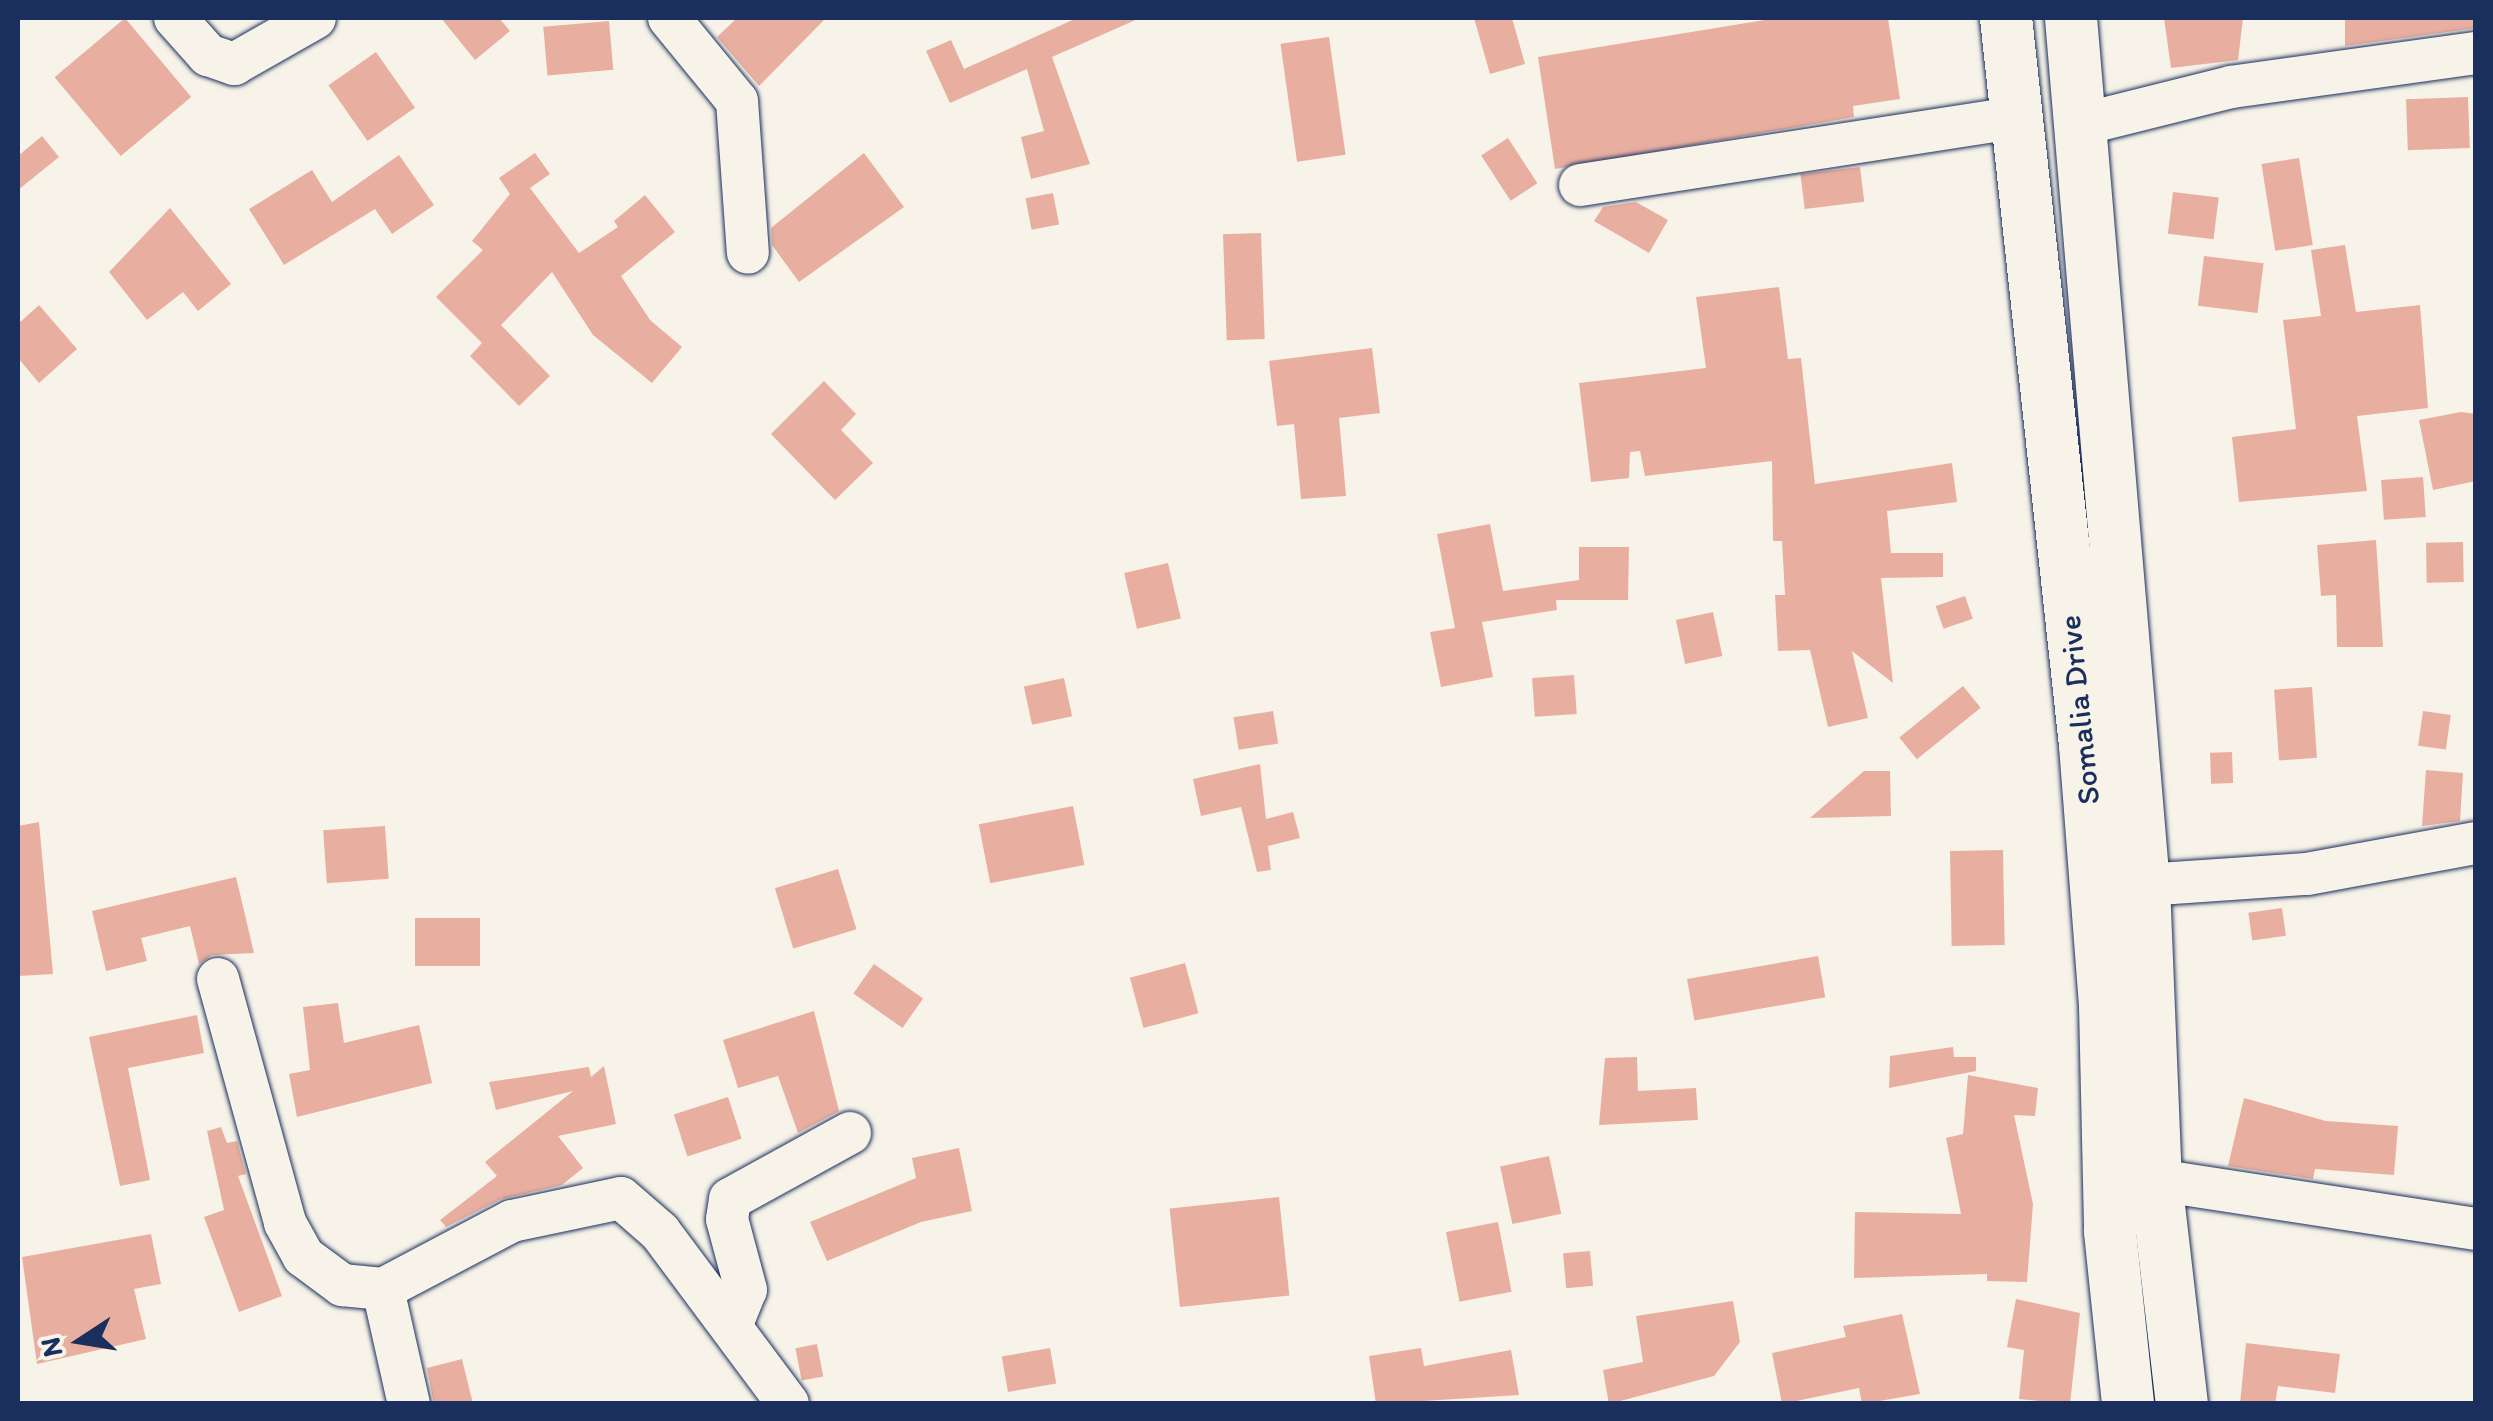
<!DOCTYPE html>
<style>
body{margin:0}
#map{position:relative;width:2493px;height:1421px;overflow:hidden;background:#f7f3e8;font-family:Itim,sans-serif}
div>[style]{position:absolute}
.building>*{inset:0;background:#e8afa0;transform-origin:0 0}
.roads{filter:drop-shadow(0 0 2px #1b2f5e) drop-shadow(0 0 2px #1b2f5e)}
.minor>*{height:42px;margin:-21px;padding:0 21px;transform-origin:21px;border-radius:21px;background:#f7f3e8}
.major>*{height:52px;margin:-26px;padding:0 26px;transform-origin:26px;border-radius:26px;background:#f7f3e8}
span{translate:-50% -50%;white-space:nowrap;text-align:center;line-height:1.15;-webkit-text-stroke:9px #f7f3e8;paint-order:stroke}
.street-label{font-size:32px;color:#1b2f5e}
.frame{position:absolute;inset:0;border:20px solid #1b2f5e;pointer-events:none}
.north{position:absolute;left:30px;top:1291px;width:100px;height:100px;-webkit-text-stroke:8px #f7f3e8;paint-order:stroke;rotate:258deg;font-size:28px;font-weight:700;line-height:40px;text-align:center;color:#1b2f5e}
.north::after{content:'';display:block;margin:auto;width:35px;height:45px;background:#1b2f5e;clip-path:polygon(50% 0,100% 100%,50% 72%,0 100%)}
</style>
<div id="map">
<div class="building">
<div style="left:125px;top:18px;width:103px;height:92px;rotate:50deg"></div>
<div style="clip-path:polygon(441px 18px,499px 18px,510px 31px,475px 60px)"></div>
<div style="clip-path:polygon(737px 18px,826px 18px,759px 86px,717px 37px)"></div>
<div style="clip-path:polygon(1077px 18px,1140px 18px,1052px 57px,1090px 164px,1031px 179px,1021px 137px,1044px 131px,1027px 69px,950px 103px,926px 51px,951px 40px,964px 69px)"></div>
<div style="clip-path:polygon(1474px 18px,1512px 18px,1525px 64px,1490px 74px)"></div>
<div style="clip-path:polygon(1777px 18px,1888px 18px,1900px 99px,1853px 106px,1854px 117px,1555px 169px,1538px 57px)"></div>
<div style="clip-path:polygon(2164px 18px,2243px 18px,2238px 60px,2171px 68px)"></div>
<div style="clip-path:polygon(2345px 18px,2476px 18px,2476px 28px,2345px 46px)"></div>
<div style="left:609px;top:21px;width:49px;height:66px;rotate:85deg"></div>
<div style="left:1329px;top:37px;width:119px;height:49px;rotate:82deg"></div>
<div style="left:376px;top:52px;width:68px;height:58px;rotate:55deg"></div>
<div style="left:2468px;top:97px;width:51px;height:62px;rotate:88deg"></div>
<div style="clip-path:polygon(42px 136px,59px 157px,18px 190px,18px 156px)"></div>
<div style="left:1508px;top:138px;width:54px;height:32px;rotate:57deg"></div>
<div style="clip-path:polygon(535px 153px,550px 174px,530px 188px,579px 253px,618px 227px,614px 221px,645px 195px,675px 232px,621px 276px,650px 320px,682px 347px,652px 383px,593px 335px,552px 272px,501px 325px,550px 376px,519px 406px,470px 356px,482px 343px,436px 297px,483px 250px,472px 241px,510px 194px,499px 178px)"></div>
<div style="clip-path:polygon(864px 153px,904px 207px,799px 282px,772px 245px,771px 228px)"></div>
<div style="clip-path:polygon(399px 155px,434px 205px,392px 234px,375px 209px,284px 265px,249px 209px,312px 170px,332px 202px)"></div>
<div style="left:2299px;top:158px;width:88px;height:38px;rotate:81deg"></div>
<div style="left:1860px;top:167px;width:35px;height:60px;rotate:83deg"></div>
<div style="left:2173px;top:192px;width:46px;height:42px;rotate:7deg"></div>
<div style="left:1053px;top:193px;width:32px;height:28px;rotate:79deg"></div>
<div style="clip-path:polygon(1636px 202px,1668px 220px,1649px 253px,1594px 221px,1603px 207px)"></div>
<div style="clip-path:polygon(170px 208px,231px 284px,198px 311px,183px 292px,147px 320px,109px 272px)"></div>
<div style="left:1261px;top:233px;width:106px;height:38px;rotate:88deg"></div>
<div style="clip-path:polygon(2345px 245px,2356px 312px,2420px 305px,2428px 408px,2357px 416px,2367px 491px,2239px 502px,2232px 437px,2296px 429px,2283px 320px,2321px 316px,2311px 250px)"></div>
<div style="left:2204px;top:256px;width:60px;height:50px;rotate:7deg"></div>
<div style="clip-path:polygon(1779px 287px,1788px 359px,1801px 358px,1815px 484px,1952px 463px,1957px 502px,1887px 511px,1891px 553px,1943px 553px,1943px 577px,1881px 578px,1893px 683px,1852px 651px,1868px 718px,1828px 727px,1810px 650px,1778px 651px,1775px 595px,1785px 595px,1782px 541px,1773px 541px,1772px 461px,1645px 476px,1640px 451px,1630px 452px,1629px 478px,1591px 482px,1579px 383px,1706px 368px,1696px 297px)"></div>
<div style="clip-path:polygon(39px 305px,77px 349px,39px 383px,18px 358px,18px 324px)"></div>
<div style="clip-path:polygon(1372px 348px,1380px 413px,1339px 418px,1346px 496px,1301px 499px,1294px 424px,1277px 426px,1269px 361px)"></div>
<div style="clip-path:polygon(824px 381px,856px 414px,841px 430px,873px 463px,835px 500px,771px 434px)"></div>
<div style="clip-path:polygon(2461px 412px,2476px 414px,2476px 481px,2433px 490px,2419px 420px)"></div>
<div style="left:2423px;top:477px;width:40px;height:42px;rotate:86deg"></div>
<div style="clip-path:polygon(1490px 524px,1503px 591px,1579px 580px,1579px 547px,1629px 547px,1628px 600px,1556px 600px,1557px 610px,1482px 622px,1493px 677px,1441px 687px,1430px 632px,1455px 628px,1437px 534px)"></div>
<div style="clip-path:polygon(2376px 540px,2383px 647px,2337px 647px,2336px 595px,2321px 596px,2317px 545px)"></div>
<div style="left:2463px;top:542px;width:40px;height:37px;rotate:89deg"></div>
<div style="left:1168px;top:563px;width:57px;height:45px;rotate:77deg"></div>
<div style="left:1965px;top:596px;width:24px;height:31px;rotate:71deg"></div>
<div style="left:1713px;top:612px;width:45px;height:38px;rotate:78deg"></div>
<div style="left:1574px;top:675px;width:39px;height:42px;rotate:86deg"></div>
<div style="left:1064px;top:678px;width:39px;height:41px;rotate:78deg"></div>
<div style="left:1963px;top:686px;width:28px;height:82px;rotate:51deg"></div>
<div style="left:2312px;top:687px;width:71px;height:38px;rotate:86deg"></div>
<div style="left:1273px;top:711px;width:33px;height:40px;rotate:81deg"></div>
<div style="left:2423px;top:711px;width:28px;height:35px;rotate:8deg"></div>
<div style="left:2232px;top:752px;width:31px;height:22px;rotate:88deg"></div>
<div style="clip-path:polygon(1260px 764px,1266px 819px,1293px 812px,1300px 838px,1268px 846px,1271px 870px,1257px 872px,1241px 807px,1201px 816px,1193px 779px)"></div>
<div style="clip-path:polygon(2426px 770px,2463px 773px,2460px 821px,2422px 826px)"></div>
<div style="clip-path:polygon(1864px 771px,1890px 771px,1891px 816px,1810px 818px)"></div>
<div style="left:1073px;top:806px;width:60px;height:96px;rotate:79deg"></div>
<div style="clip-path:polygon(39px 822px,53px 974px,18px 976px,18px 826px)"></div>
<div style="left:385px;top:826px;width:53px;height:62px;rotate:86deg"></div>
<div style="left:2003px;top:850px;width:95px;height:53px;rotate:89deg"></div>
<div style="left:838px;top:869px;width:63px;height:66px;rotate:73deg"></div>
<div style="clip-path:polygon(236px 877px,254px 953px,212px 955px,199px 964px,190px 926px,141px 938px,147px 961px,106px 971px,92px 911px)"></div>
<div style="left:2282px;top:908px;width:28px;height:34px;rotate:82deg"></div>
<div style="left:415px;top:918px;width:65px;height:48px"></div>
<div style="left:1818px;top:956px;width:42px;height:133px;rotate:80deg"></div>
<div style="left:1185px;top:963px;width:52px;height:57px;rotate:75deg"></div>
<div style="left:874px;top:964px;width:60px;height:36px;rotate:35deg"></div>
<div style="clip-path:polygon(338px 1003px,344px 1043px,419px 1025px,432px 1083px,297px 1117px,289px 1074px,310px 1070px,303px 1007px)"></div>
<div style="clip-path:polygon(814px 1011px,839px 1111px,798px 1133px,778px 1076px,738px 1088px,723px 1040px)"></div>
<div style="clip-path:polygon(197px 1015px,204px 1053px,128px 1068px,150px 1180px,120px 1186px,89px 1037px)"></div>
<div style="clip-path:polygon(1953px 1047px,1954px 1057px,1976px 1057px,1976px 1071px,1889px 1088px,1890px 1056px)"></div>
<div style="clip-path:polygon(1637px 1057px,1638px 1091px,1696px 1088px,1698px 1120px,1599px 1125px,1605px 1058px)"></div>
<div style="clip-path:polygon(604px 1066px,616px 1124px,558px 1136px,583px 1168px,562px 1185px,501px 1199px,446px 1227px,440px 1220px,497px 1176px,485px 1162px,573px 1091px,496px 1110px,489px 1082px,589px 1067px,591px 1077px)"></div>
<div style="clip-path:polygon(1968px 1075px,2038px 1088px,2035px 1116px,2014px 1115px,2033px 1204px,2027px 1282px,1987px 1281px,1987px 1274px,1854px 1278px,1855px 1212px,1961px 1214px,1946px 1138px,1963px 1134px)"></div>
<div style="left:728px;top:1097px;width:44px;height:57px;rotate:72deg"></div>
<div style="clip-path:polygon(2244px 1098px,2326px 1121px,2398px 1126px,2394px 1175px,2315px 1169px,2313px 1179px,2228px 1166px)"></div>
<div style="clip-path:polygon(221px 1127px,227px 1143px,237px 1141px,246px 1174px,238px 1176px,282px 1296px,239px 1312px,204px 1217px,224px 1210px,207px 1131px)"></div>
<div style="clip-path:polygon(959px 1148px,972px 1211px,921px 1222px,827px 1261px,810px 1222px,916px 1178px,912px 1158px)"></div>
<div style="left:1549px;top:1156px;width:59px;height:50px;rotate:78deg"></div>
<div style="left:1279px;top:1197px;width:99px;height:110px;rotate:84deg"></div>
<div style="left:1498px;top:1222px;width:71px;height:53px;rotate:79deg"></div>
<div style="clip-path:polygon(151px 1234px,161px 1284px,134px 1289px,146px 1339px,37px 1364px,22px 1257px)"></div>
<div style="left:1590px;top:1251px;width:35px;height:27px;rotate:85deg"></div>
<div style="clip-path:polygon(2016px 1299px,2080px 1313px,2070px 1404px,2019px 1399px,2024px 1350px,2007px 1347px)"></div>
<div style="clip-path:polygon(1733px 1301px,1740px 1342px,1714px 1376px,1609px 1404px,1603px 1370px,1643px 1362px,1636px 1316px)"></div>
<div style="clip-path:polygon(1902px 1314px,1920px 1394px,1862px 1404px,1859px 1388px,1782px 1404px,1772px 1353px,1846px 1337px,1843px 1326px)"></div>
<div style="clip-path:polygon(2246px 1343px,2340px 1354px,2335px 1393px,2278px 1386px,2275px 1404px,2240px 1404px)"></div>
<div style="left:817px;top:1344px;width:33px;height:22px;rotate:79deg"></div>
<div style="left:1050px;top:1348px;width:36px;height:49px;rotate:80deg"></div>
<div style="clip-path:polygon(1421px 1348px,1424px 1366px,1511px 1350px,1519px 1395px,1376px 1404px,1369px 1356px)"></div>
<div style="clip-path:polygon(462px 1359px,473px 1404px,434px 1404px,427px 1368px)"></div>
</div>
<div class="roads">
<div class="minor">
<div style="left:175px;top:18px;width:50px;rotate:48.3deg"></div>
<div style="left:208px;top:55px;width:28px;rotate:19deg"></div>
<div style="left:234px;top:64px;width:93px;rotate:-29.6deg"></div>
<div style="left:669px;top:18px;width:107px;rotate:50.7deg"></div>
<div style="left:737px;top:101px;width:152px;rotate:85.9deg"></div>
<div style="left:2079px;top:125px;width:157px;rotate:-14deg"></div>
<div style="left:2231px;top:87px;width:247px;rotate:-7.9deg"></div>
<div style="left:1580px;top:185px;width:437px;rotate:-8.8deg"></div>
<div style="left:2144px;top:885px;width:163px;rotate:-3.9deg"></div>
<div style="left:2307px;top:874px;width:172px;rotate:-10.4deg"></div>
<div style="left:218px;top:979px;width:253px;rotate:74.6deg"></div>
<div style="left:285px;top:1223px;width:38px;rotate:61deg"></div>
<div style="left:303px;top:1256px;width:49px;rotate:36.6deg"></div>
<div style="left:342px;top:1285px;width:41px;rotate:5.6deg"></div>
<div style="left:383px;top:1289px;width:146px;rotate:-27.8deg"></div>
<div style="left:512px;top:1221px;width:111px;rotate:-11.9deg"></div>
<div style="left:621px;top:1198px;width:52px;rotate:41.1deg"></div>
<div style="left:660px;top:1232px;width:214px;rotate:53.3deg"></div>
<div style="left:2156px;top:1180px;width:324px;rotate:8.7deg"></div>
<div style="left:383px;top:1289px;width:118px;rotate:77.3deg"></div>
<div style="left:732px;top:1324px;width:37px;rotate:-68deg"></div>
<div style="left:746px;top:1290px;width:73px;rotate:-105deg"></div>
<div style="left:727px;top:1219px;width:20px;rotate:-81deg"></div>
<div style="left:730px;top:1199px;width:137px;rotate:-28.8deg"></div>
</div>
<div class="major">
<div style="left:2006px;top:18px;width:731px;rotate:83.8deg"></div>
<div style="left:2085px;top:745px;width:261px;rotate:85.6deg"></div>
<div style="left:2105px;top:1005px;width:227px;rotate:88.7deg"></div>
<div style="left:2110px;top:1232px;width:173px;rotate:84deg"></div>
<div style="left:2071px;top:18px;width:870px;rotate:85.19deg"></div>
<div style="left:2144px;top:885px;width:295px;rotate:87.7deg"></div>
<div style="left:2156px;top:1180px;width:226px;rotate:83.4deg"></div>
</div>
</div>
<div class="street-label">
<span style="left:2079px;top:710px;rotate:-96deg">Somalia Drive</span>
</div>
<div class="frame"></div>
<div class="north">N</div>
</div>
